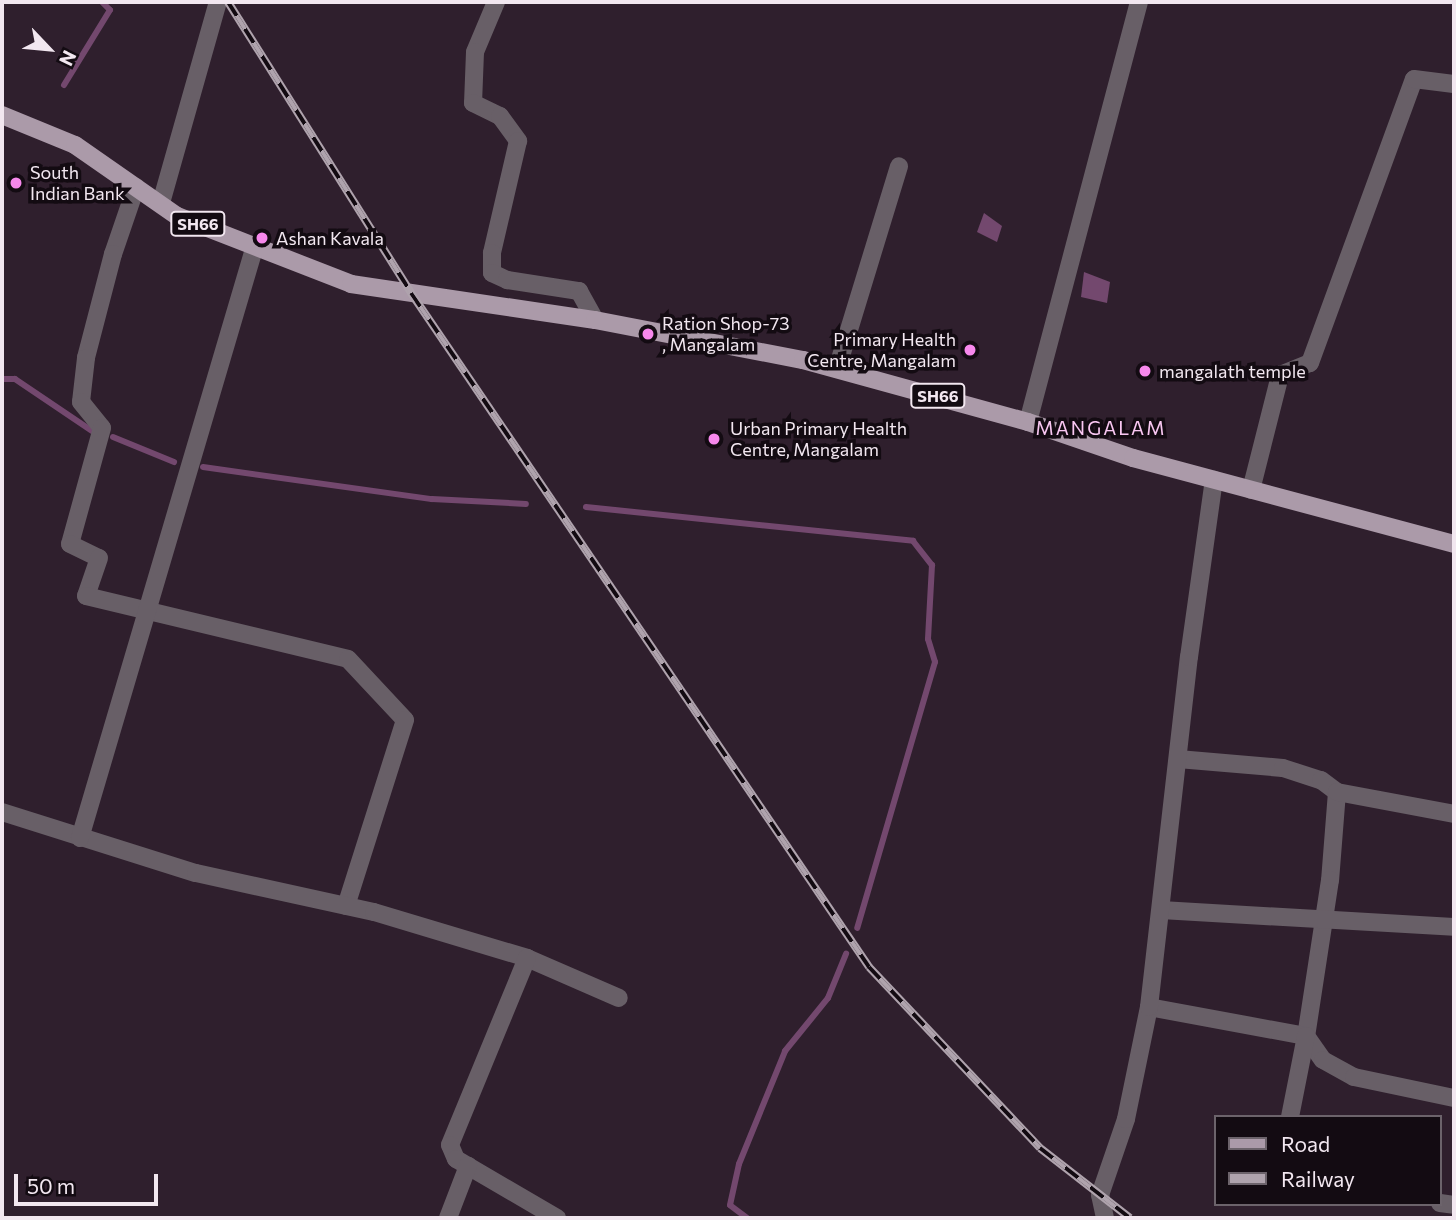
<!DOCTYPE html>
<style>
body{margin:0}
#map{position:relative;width:1456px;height:1220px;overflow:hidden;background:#2f1f2d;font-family:Commissioner,sans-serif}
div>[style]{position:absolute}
.water>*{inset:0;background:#73486e}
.stream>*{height:6px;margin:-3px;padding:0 3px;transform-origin:3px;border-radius:3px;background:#73486e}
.minor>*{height:18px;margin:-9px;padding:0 9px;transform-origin:9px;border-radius:9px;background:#685f67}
.primary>*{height:18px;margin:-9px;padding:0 9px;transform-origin:9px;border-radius:9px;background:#ab9aa9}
.rail>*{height:8px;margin-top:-4px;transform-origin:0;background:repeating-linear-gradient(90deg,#130b12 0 16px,#afa3ad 0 32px);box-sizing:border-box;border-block:2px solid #afa3ad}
.dots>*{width:19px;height:19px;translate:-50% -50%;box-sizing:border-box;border:4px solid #130b12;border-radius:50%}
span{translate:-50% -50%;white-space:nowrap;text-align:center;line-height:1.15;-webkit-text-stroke:7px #130b12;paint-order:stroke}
.shield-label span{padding:2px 5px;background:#130b12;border:2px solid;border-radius:5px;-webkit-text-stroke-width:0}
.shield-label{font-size:16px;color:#f2e7f0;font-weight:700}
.poi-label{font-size:18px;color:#f2e7f0}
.left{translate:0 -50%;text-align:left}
.right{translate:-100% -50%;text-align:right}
.neighbourhood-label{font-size:19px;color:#f9c7f2;letter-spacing:2px}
.frame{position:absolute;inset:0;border:4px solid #f2e7f0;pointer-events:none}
.legend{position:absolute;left:1214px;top:1115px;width:228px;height:91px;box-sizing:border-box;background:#130b12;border:2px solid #6c636b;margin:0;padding:9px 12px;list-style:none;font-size:21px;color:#f2e7f0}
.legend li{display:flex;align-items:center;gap:14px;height:35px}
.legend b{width:35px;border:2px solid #6c636b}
.north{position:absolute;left:14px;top:14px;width:70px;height:70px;-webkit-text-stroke:5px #130b12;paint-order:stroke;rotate:116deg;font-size:19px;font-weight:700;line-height:28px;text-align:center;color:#f2e7f0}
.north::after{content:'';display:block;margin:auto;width:24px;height:32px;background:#f2e7f0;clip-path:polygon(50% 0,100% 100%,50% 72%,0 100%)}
.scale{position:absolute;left:14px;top:1174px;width:144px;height:32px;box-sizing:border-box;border:4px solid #f2e7f0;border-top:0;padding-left:9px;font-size:21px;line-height:24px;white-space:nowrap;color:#f2e7f0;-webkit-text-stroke:5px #130b12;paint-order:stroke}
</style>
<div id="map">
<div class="water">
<div style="clip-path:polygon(984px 213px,1002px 226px,997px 242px,977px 232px)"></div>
<div style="clip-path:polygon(1084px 272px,1110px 282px,1107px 303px,1081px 297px)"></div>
</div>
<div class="stream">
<div style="left:64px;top:85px;width:88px;rotate:-58.5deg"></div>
<div style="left:110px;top:10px;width:11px;rotate:-135deg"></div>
<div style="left:2px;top:379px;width:13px"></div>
<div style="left:15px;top:379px;width:93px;rotate:34deg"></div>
<div style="left:113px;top:437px;width:66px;rotate:22.3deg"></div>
<div style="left:203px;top:467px;width:231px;rotate:8deg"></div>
<div style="left:432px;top:499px;width:94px;rotate:3deg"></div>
<div style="left:586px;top:507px;width:329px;rotate:5.9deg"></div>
<div style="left:913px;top:541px;width:31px;rotate:52deg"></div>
<div style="left:932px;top:565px;width:74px;rotate:93.1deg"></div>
<div style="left:928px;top:639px;width:24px;rotate:73deg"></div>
<div style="left:935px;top:662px;width:277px;rotate:106.3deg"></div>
<div style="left:747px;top:1218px;width:21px;rotate:-143deg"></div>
<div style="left:730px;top:1205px;width:42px;rotate:-77.6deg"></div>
<div style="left:739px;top:1164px;width:122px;rotate:-67.8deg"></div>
<div style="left:785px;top:1051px;width:68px;rotate:-50.9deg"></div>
<div style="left:828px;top:998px;width:48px;rotate:-67.8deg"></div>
</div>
<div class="minor">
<div style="left:496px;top:2px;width:54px;rotate:112.8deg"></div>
<div style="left:475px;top:52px;width:51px;rotate:92.2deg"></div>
<div style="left:473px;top:103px;width:30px;rotate:26deg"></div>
<div style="left:500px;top:116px;width:31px;rotate:54deg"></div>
<div style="left:518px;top:141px;width:115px;rotate:103.1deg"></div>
<div style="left:492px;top:253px;width:20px;rotate:90deg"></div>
<div style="left:492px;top:273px;width:17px;rotate:25deg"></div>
<div style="left:507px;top:280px;width:73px;rotate:8.7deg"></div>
<div style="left:579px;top:291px;width:33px;rotate:61deg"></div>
<div style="left:136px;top:187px;width:71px;rotate:108.9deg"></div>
<div style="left:113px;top:254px;width:107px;rotate:104.6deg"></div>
<div style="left:86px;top:358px;width:44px;rotate:96.5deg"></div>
<div style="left:81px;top:402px;width:33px;rotate:51deg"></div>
<div style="left:102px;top:428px;width:120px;rotate:105.4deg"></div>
<div style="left:70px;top:544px;width:32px;rotate:26deg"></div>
<div style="left:99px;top:558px;width:40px;rotate:108.9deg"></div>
<div style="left:86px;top:596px;width:269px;rotate:13.5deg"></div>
<div style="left:348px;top:659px;width:83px;rotate:46.9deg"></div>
<div style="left:405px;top:720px;width:195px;rotate:107.6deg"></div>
<div style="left:161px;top:203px;width:209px;rotate:-74.2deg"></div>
<div style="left:837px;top:369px;width:212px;rotate:-73deg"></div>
<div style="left:1028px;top:422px;width:434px;rotate:-75.2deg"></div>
<div style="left:1251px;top:490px;width:119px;rotate:-75.8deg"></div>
<div style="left:1280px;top:375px;width:32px;rotate:-22deg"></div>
<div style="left:1310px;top:363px;width:302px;rotate:-69.9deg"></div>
<div style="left:1414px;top:79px;width:40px;rotate:7.1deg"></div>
<div style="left:1178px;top:759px;width:105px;rotate:4.9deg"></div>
<div style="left:1283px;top:768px;width:40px;rotate:18deg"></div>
<div style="left:1321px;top:780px;width:20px;rotate:37deg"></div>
<div style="left:1337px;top:792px;width:88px;rotate:94.5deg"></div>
<div style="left:1330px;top:880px;width:158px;rotate:98.7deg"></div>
<div style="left:1306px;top:1036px;width:29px;rotate:55deg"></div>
<div style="left:1323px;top:1060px;width:35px;rotate:29deg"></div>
<div style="left:1354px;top:1077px;width:102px;rotate:11.9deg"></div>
<div style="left:1337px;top:792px;width:119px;rotate:10.6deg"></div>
<div style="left:2px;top:812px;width:203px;rotate:17.5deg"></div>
<div style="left:196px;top:873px;width:182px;rotate:12.4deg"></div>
<div style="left:374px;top:912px;width:160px;rotate:16.7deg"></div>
<div style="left:527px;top:958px;width:100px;rotate:23.5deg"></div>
<div style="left:80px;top:838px;width:614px;rotate:-73.54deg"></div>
<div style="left:1161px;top:910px;width:293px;rotate:3.3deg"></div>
<div style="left:527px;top:958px;width:202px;rotate:112.4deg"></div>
<div style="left:450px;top:1145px;width:15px;rotate:67deg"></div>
<div style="left:456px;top:1159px;width:117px;rotate:30.3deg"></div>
<div style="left:1149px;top:1007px;width:160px;rotate:10.5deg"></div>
<div style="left:1306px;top:1036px;width:83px;rotate:101.2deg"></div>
<div style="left:1440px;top:1203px;width:14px;rotate:8deg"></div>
<div style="left:448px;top:1218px;width:56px;rotate:-69deg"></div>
<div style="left:1105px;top:1218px;width:24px;rotate:-102deg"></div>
<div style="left:1100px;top:1195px;width:80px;rotate:-71.1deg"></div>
<div style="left:1126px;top:1119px;width:114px;rotate:-78.4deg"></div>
<div style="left:1149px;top:1007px;width:352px;rotate:-83.5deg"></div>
<div style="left:1189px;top:657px;width:179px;rotate:-82deg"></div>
</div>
<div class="primary">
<div style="left:2px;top:115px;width:79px;rotate:22.3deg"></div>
<div style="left:75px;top:145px;width:124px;rotate:34.8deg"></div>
<div style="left:177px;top:216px;width:187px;rotate:21.3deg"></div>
<div style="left:351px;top:284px;width:247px;rotate:8.4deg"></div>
<div style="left:595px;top:320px;width:212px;rotate:10.9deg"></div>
<div style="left:803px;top:360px;width:233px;rotate:15.4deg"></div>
<div style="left:1028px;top:422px;width:111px;rotate:18.9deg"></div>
<div style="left:1133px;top:458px;width:332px;rotate:15deg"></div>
</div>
<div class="rail">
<div style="left:228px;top:2px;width:344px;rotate:57.8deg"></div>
<div style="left:411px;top:293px;width:815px;rotate:55.8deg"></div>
<div style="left:869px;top:967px;width:249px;rotate:46.6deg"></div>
<div style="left:1040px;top:1148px;width:114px;rotate:37.9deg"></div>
</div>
<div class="dots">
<div style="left:16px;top:183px;background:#f788ec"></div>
<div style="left:262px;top:238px;background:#f788ec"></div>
<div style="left:648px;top:334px;background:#f788ec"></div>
<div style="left:970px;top:350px;background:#f788ec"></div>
<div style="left:1145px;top:371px;background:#f788ec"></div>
<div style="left:714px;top:439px;background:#f788ec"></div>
</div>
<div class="shield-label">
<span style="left:198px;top:224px">SH66</span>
<span style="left:938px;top:396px">SH66</span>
</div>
<div class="poi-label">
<span class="left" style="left:30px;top:183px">South<br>Indian Bank</span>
<span class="left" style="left:276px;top:238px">Ashan Kavala</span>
<span class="left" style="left:662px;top:334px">Ration Shop-73<br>, Mangalam</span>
<span class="right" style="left:956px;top:350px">Primary Health<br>Centre, Mangalam</span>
<span class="left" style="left:1159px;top:371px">mangalath temple</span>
<span class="left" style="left:730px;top:439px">Urban Primary Health<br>Centre, Mangalam</span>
</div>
<div class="neighbourhood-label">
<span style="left:1101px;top:428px">MANGALAM</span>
</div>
<div class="frame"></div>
<ul class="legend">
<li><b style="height:9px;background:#ab9aa9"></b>Road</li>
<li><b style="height:9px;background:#afa3ad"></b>Railway</li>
</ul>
<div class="north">N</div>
<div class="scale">50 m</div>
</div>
